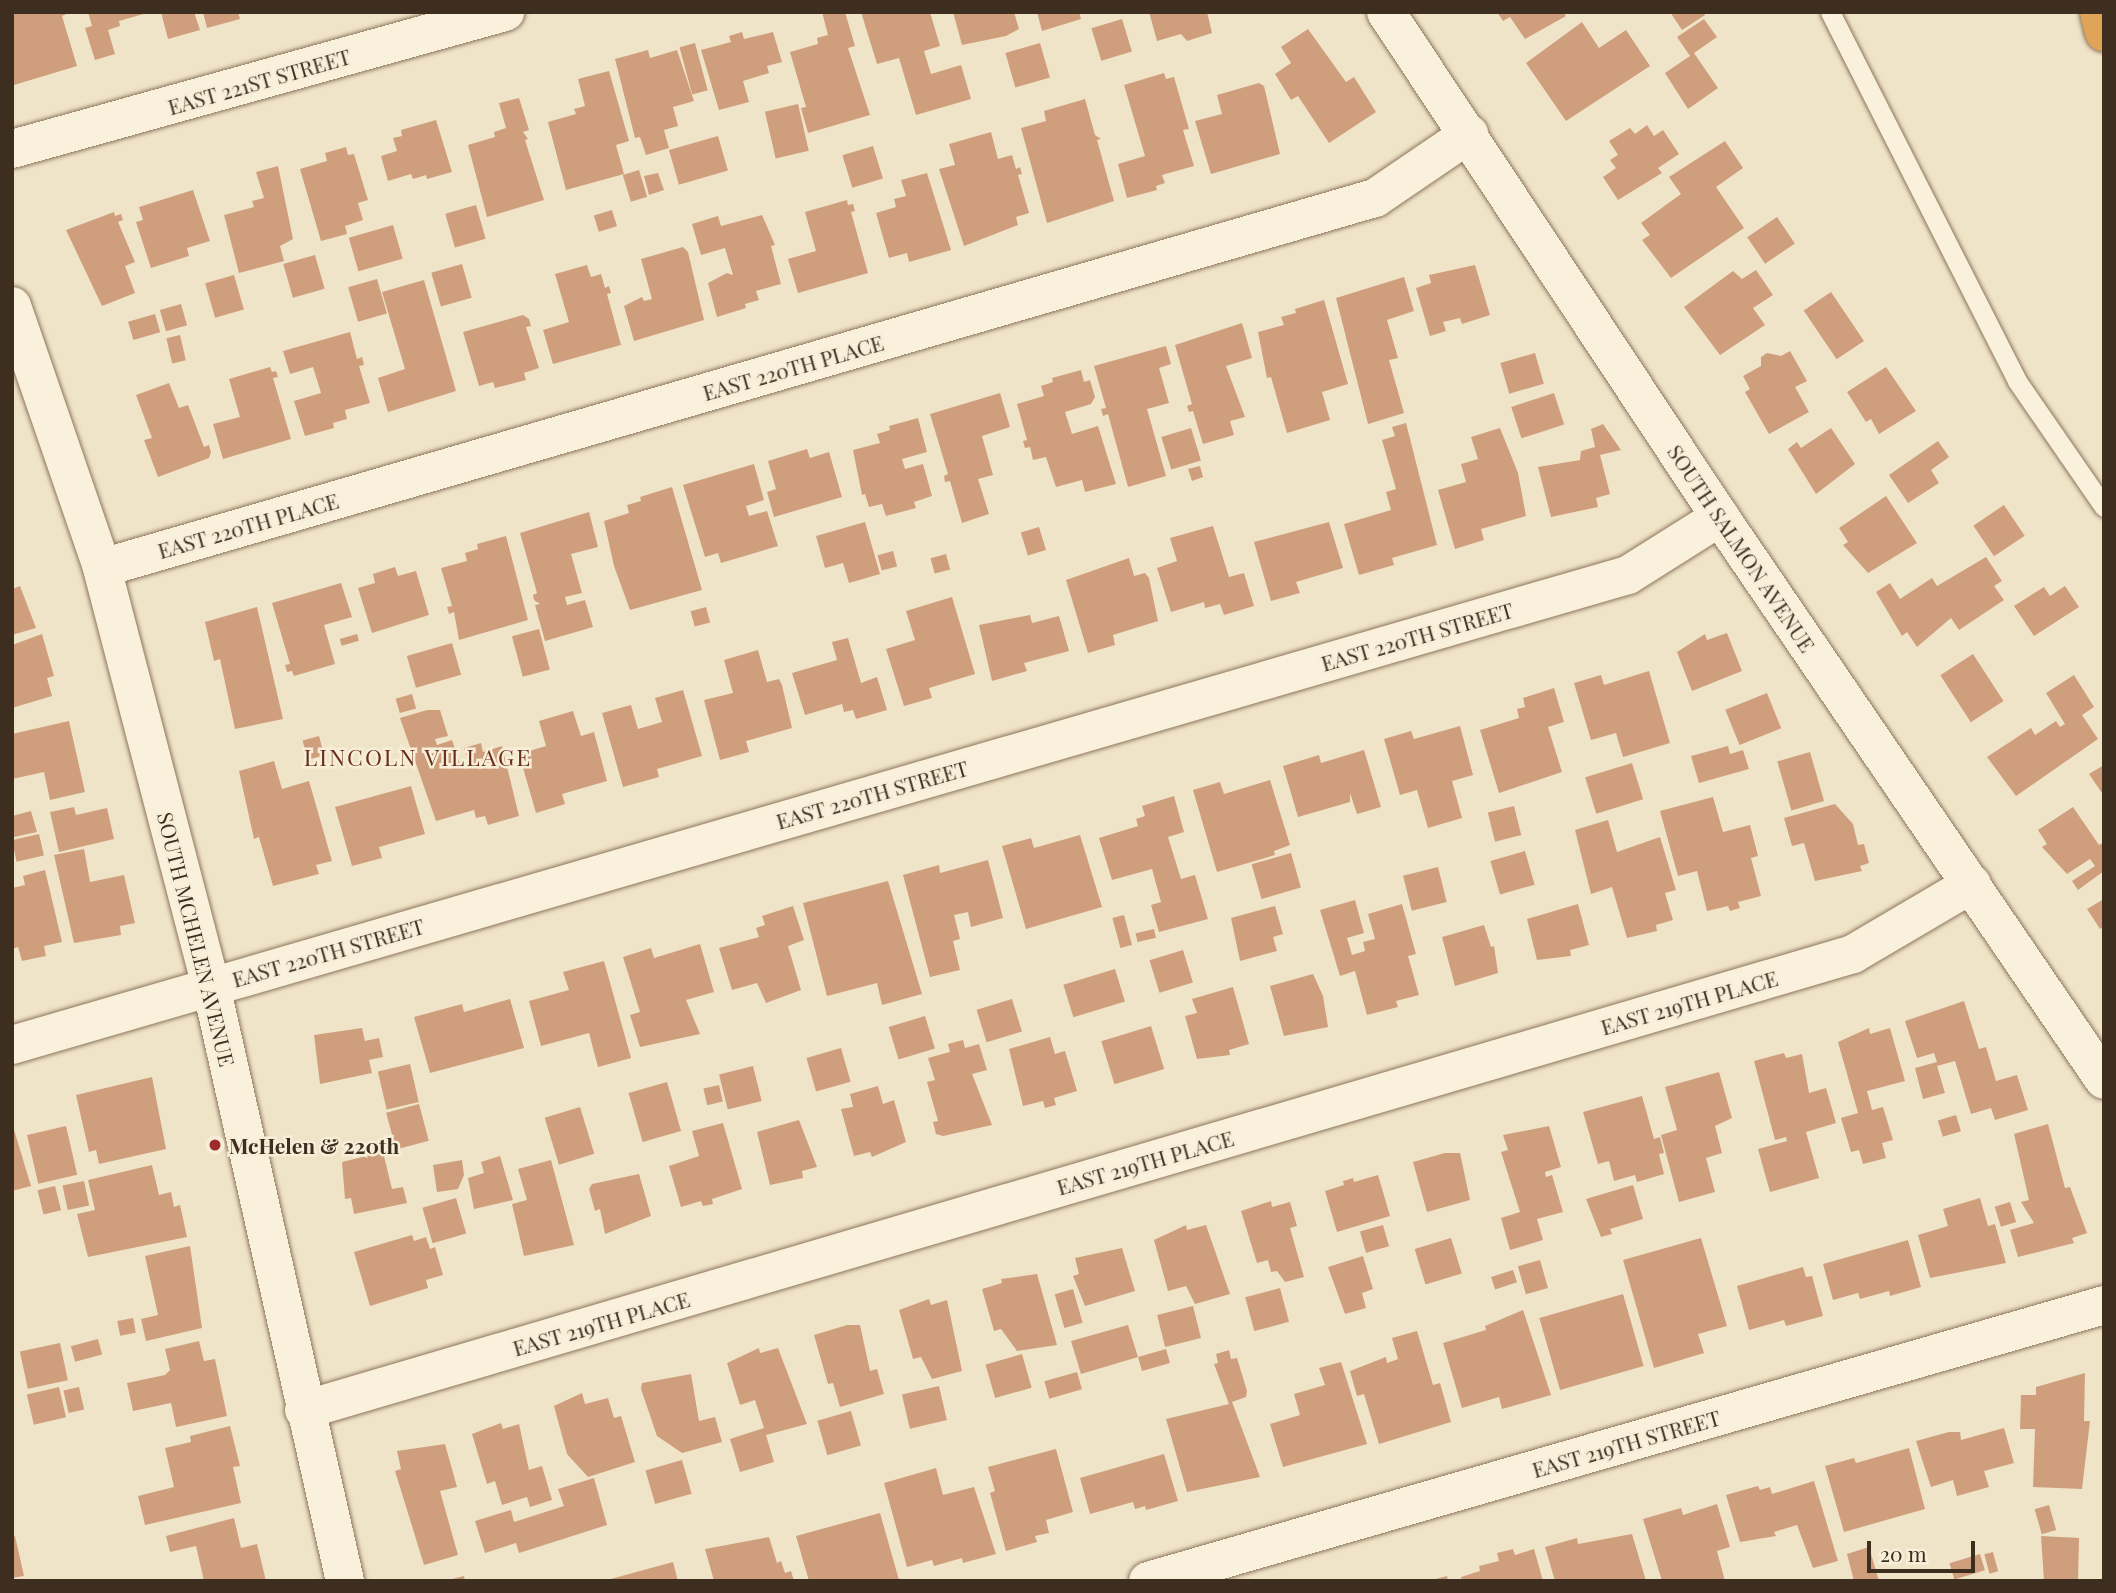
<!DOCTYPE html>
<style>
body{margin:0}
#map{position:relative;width:2116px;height:1593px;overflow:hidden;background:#f0e4c8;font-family:"Playfair Display",serif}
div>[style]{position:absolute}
.building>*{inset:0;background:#cf9f7d;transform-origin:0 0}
.roads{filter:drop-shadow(0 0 2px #8d765c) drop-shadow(0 0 2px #8d765c)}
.service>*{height:19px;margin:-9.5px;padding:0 9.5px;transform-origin:9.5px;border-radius:9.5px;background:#faf1dc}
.minor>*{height:38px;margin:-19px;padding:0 19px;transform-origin:19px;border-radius:19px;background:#faf1dc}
.motorway>*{height:38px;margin:-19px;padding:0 19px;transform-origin:19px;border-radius:19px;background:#e0a458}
.dots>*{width:19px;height:19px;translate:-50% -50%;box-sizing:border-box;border:4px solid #f7eed8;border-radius:50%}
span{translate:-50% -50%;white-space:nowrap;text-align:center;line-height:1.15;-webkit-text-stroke:5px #f7eed8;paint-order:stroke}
.street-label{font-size:21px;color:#3d2e20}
.poi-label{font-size:21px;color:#3d2e20;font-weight:700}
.left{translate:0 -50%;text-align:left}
.neighbourhood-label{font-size:23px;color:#6b2e1e;letter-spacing:2px}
.frame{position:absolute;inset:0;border:14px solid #3d2e20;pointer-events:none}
.scale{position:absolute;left:1867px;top:1541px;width:108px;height:32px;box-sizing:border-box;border:4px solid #3d2e20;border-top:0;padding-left:9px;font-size:21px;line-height:24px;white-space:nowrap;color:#3d2e20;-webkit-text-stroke:5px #f7eed8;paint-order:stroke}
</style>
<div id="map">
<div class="building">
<div style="clip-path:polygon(12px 12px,71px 12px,62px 16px,77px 66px,14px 85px)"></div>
<div style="clip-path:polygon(88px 12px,147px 12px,147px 13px,119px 21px,120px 26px,108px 30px,115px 54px,95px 60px,85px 28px,92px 26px)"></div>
<div style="clip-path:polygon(161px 12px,194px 12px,200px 30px,168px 39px)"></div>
<div style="clip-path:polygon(203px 12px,238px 12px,240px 19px,207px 28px)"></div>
<div style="clip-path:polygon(822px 12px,845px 12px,855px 46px,848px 48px,870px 115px,808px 133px,801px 108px,806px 107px,790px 52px,818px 44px,817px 38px,828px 35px)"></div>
<div style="clip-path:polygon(861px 12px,930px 12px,940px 46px,924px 51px,931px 74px,961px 65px,971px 99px,916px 115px,899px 58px,877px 64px)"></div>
<div style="clip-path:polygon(953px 12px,1014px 12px,1019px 29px,1006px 36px,962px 45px)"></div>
<div style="clip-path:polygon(1037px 12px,1079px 12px,1081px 19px,1042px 31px)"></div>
<div style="clip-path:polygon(1149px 12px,1207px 12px,1212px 33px,1187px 41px,1181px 34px,1157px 41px)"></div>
<div style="clip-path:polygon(1497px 12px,1563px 12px,1566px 16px,1525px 39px,1510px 17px,1503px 21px)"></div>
<div style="clip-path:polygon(1670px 12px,1704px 12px,1705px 15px,1682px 30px)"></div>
<div style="left:1122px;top:19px;width:34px;height:32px;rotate:73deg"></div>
<div style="clip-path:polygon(1704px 19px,1717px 37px,1694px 53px,1718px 88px,1688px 109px,1665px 73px,1690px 56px,1677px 37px)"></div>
<div style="clip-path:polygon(1582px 22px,1599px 48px,1626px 30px,1650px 66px,1566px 121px,1526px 63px)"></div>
<div style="clip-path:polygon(1308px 29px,1346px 82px,1354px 77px,1376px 112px,1329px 143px,1298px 96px,1291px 100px,1275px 74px,1291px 63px,1281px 47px)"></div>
<div style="clip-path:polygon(742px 32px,744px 39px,773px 32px,782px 62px,767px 66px,769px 73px,743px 81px,749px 102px,719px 110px,701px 50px,731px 42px,729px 36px)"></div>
<div style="left:695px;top:43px;width:49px;height:16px;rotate:75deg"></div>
<div style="left:1040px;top:43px;width:36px;height:36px;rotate:74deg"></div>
<div style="clip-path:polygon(648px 50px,650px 58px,677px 50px,694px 101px,673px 107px,678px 126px,664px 130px,669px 148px,646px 155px,640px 137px,635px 138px,615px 59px)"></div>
<div style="clip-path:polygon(609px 71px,629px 141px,616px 145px,624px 174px,566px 190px,548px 122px,576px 114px,574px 109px,585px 106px,578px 79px)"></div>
<div style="clip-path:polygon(1164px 73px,1166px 79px,1174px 77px,1189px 129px,1183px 130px,1194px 166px,1162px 175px,1165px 183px,1156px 186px,1157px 190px,1127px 198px,1118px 164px,1145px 156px,1124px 85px)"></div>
<div style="clip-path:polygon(1259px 83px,1264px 86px,1280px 154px,1211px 174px,1195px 121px,1222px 114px,1217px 95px)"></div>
<div style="clip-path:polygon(519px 98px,529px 130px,523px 132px,528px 139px,525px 140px,544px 200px,487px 217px,468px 145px,495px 137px,494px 132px,506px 128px,499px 103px)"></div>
<div style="clip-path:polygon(1085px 99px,1095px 135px,1101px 139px,1097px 140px,1114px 201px,1047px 223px,1021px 128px,1046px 121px,1044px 111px)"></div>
<div style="left:798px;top:104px;width:48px;height:34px;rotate:77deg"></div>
<div style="clip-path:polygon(436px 120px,452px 172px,427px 179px,426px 175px,413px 179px,411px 174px,388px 181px,381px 156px,397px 151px,393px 138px,402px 136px,401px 130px)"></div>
<div style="clip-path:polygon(1647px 125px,1654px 136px,1663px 130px,1679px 154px,1658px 168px,1662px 173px,1618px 200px,1603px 177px,1616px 168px,1610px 160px,1618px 155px,1609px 141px,1630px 128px,1635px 134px)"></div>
<div style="clip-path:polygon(991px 132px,998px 159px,1012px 155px,1016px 169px,1020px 167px,1022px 174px,1018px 175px,1029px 213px,1016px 217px,1018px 225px,964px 246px,939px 169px,955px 165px,949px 144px)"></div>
<div style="left:718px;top:136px;width:36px;height:51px;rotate:74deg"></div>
<div style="clip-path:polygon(1725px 141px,1743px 168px,1716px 187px,1744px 228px,1671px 278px,1642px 240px,1650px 235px,1641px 223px,1681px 194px,1669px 177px)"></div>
<div style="left:873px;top:146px;width:34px;height:32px;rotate:73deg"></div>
<div style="clip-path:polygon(346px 147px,348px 155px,354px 154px,368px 200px,358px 203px,363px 220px,345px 226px,347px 234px,321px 241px,300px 169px,327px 161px,325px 153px)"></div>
<div style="clip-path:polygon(278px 166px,293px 239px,280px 246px,284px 261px,239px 273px,224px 215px,254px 207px,252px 201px,264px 198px,256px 172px)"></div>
<div style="left:639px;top:170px;width:28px;height:17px;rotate:73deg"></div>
<div style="clip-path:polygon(658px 173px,664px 190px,649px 195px,644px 176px)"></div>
<div style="clip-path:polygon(927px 173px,951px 250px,909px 262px,907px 253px,889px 258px,876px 213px,896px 207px,894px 199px,906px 196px,901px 180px)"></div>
<div style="clip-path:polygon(193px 190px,210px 241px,187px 248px,189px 256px,151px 268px,136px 222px,143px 220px,139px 207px)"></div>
<div style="clip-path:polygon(847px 200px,848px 205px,853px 204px,855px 211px,851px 212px,868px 273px,798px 293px,788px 259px,816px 251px,805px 212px)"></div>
<div style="left:476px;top:205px;width:35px;height:32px;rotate:74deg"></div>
<div style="left:612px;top:210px;width:17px;height:19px;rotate:73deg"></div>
<div style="clip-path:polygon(114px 212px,115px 216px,121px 214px,123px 220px,118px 222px,135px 262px,125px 266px,135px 293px,102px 306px,66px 230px)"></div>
<div style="clip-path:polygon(762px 215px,775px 245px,771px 246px,781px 284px,756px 291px,759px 300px,745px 304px,746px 308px,717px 317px,708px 283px,727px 273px,733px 275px,725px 248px,701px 255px,692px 224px,718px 216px,721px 226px)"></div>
<div style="left:1777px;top:217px;width:32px;height:36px;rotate:56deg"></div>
<div style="left:393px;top:225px;width:35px;height:46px;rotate:74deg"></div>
<div style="clip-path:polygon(683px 247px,688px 252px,704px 320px,634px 341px,624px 306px,642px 297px,644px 301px,652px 299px,641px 259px)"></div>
<div style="left:315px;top:255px;width:35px;height:33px;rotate:74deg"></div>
<div style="left:462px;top:264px;width:35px;height:32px;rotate:74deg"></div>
<div style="clip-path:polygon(587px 265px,591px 277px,601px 274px,605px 288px,609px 286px,611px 293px,607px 294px,621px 345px,553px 364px,543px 330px,569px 322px,555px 274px)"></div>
<div style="clip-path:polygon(1475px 265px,1490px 315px,1462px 324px,1460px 318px,1443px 322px,1446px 331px,1430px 336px,1416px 288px,1431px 283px,1429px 275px)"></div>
<div style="clip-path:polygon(1756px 270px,1773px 295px,1753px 308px,1765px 325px,1720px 355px,1684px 307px,1733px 271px,1742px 279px)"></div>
<div style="left:234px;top:275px;width:36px;height:30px;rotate:74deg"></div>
<div style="clip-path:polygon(1404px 277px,1414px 311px,1387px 320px,1398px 358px,1389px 360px,1404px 413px,1368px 424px,1336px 298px)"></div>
<div style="left:377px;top:279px;width:36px;height:30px;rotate:74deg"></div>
<div style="clip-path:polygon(424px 280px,456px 391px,388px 412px,378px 378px,405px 369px,382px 292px)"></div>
<div style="left:1831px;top:292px;width:59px;height:33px;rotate:56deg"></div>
<div style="clip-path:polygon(1324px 300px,1348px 384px,1322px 392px,1330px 420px,1287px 433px,1271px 377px,1267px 378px,1258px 332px,1284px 325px,1281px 317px,1296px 313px,1295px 309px)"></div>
<div style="left:181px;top:304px;width:22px;height:22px;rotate:74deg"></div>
<div style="left:155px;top:314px;width:19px;height:28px;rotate:74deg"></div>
<div style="clip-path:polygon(523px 315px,529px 319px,531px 326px,526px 327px,539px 368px,524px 373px,526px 380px,495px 388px,493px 382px,479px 386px,463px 332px)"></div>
<div style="clip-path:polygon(1242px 323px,1252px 358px,1226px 366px,1245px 417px,1230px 421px,1234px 435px,1203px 444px,1193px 411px,1189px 412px,1187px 406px,1192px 404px,1175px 345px)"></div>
<div style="clip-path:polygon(350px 332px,357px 359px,362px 357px,364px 365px,359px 366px,370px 403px,345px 410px,347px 419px,333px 423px,334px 428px,305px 436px,294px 401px,321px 393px,313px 367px,290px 374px,283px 351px)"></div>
<div style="left:180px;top:335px;width:26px;height:14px;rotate:77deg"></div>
<div style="clip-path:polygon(1166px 346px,1171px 364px,1159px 368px,1169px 403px,1147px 409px,1166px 476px,1128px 487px,1108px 414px,1103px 416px,1101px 409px,1106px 408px,1094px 366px)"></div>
<div style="clip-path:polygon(1790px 351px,1807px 381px,1795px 387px,1809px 412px,1769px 434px,1745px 392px,1750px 389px,1743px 376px,1761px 366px,1761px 357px,1767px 353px,1781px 356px)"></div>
<div style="left:1535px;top:353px;width:32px;height:36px;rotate:74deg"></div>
<div style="clip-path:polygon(270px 367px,272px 372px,276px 371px,278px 377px,273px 378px,291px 439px,223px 459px,213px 424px,240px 417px,229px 379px)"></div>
<div style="clip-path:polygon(1886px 367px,1916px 411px,1879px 434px,1871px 419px,1866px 422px,1847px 392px)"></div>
<div style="clip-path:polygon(1081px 370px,1084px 382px,1090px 380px,1095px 397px,1091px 404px,1065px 412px,1072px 434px,1098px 426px,1116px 484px,1085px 492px,1082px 480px,1056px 487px,1046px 457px,1033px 460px,1030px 447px,1025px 448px,1023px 441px,1027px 440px,1017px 404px,1044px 396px,1041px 386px,1053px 382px,1052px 378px)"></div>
<div style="clip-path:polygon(169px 383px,179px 408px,188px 405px,204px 447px,209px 445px,211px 452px,209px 458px,158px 477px,144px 440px,152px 438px,136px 395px)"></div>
<div style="clip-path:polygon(1000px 393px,1010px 427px,982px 436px,993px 475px,978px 479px,989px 514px,962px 523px,950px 481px,945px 482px,944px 476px,948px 474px,930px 414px)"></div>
<div style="left:1554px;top:393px;width:33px;height:45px;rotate:72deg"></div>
<div style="clip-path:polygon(918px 418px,927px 452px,902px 459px,905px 469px,923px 464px,932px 496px,914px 502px,916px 508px,886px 516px,882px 504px,869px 507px,865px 494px,862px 495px,853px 450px,880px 443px,877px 434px,890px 430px,889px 426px)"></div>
<div style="clip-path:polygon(1406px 423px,1437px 545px,1392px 558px,1394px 565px,1359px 575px,1344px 524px,1391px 510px,1386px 492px,1396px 489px,1382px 440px,1395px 436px,1392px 427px)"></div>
<div style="clip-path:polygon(1603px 424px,1621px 450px,1600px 455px,1610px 494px,1596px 498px,1598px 507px,1551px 517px,1538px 467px,1580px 460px,1581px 451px,1595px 447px,1591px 429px)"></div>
<div style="left:1191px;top:428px;width:34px;height:31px;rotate:73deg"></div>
<div style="clip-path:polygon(1500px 428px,1518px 473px,1526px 516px,1481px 529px,1484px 540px,1455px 549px,1438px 490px,1466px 482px,1461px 464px,1478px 459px,1471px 437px)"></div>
<div style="clip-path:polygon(1831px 428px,1855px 464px,1816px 494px,1788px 449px,1797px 442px,1801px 448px)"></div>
<div style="clip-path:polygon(1938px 441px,1949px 457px,1931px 470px,1939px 483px,1908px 503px,1889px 475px)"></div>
<div style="clip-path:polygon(807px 449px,810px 458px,829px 452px,842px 497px,774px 517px,767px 492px,776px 489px,768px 461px)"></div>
<div style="clip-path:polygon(754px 464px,764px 500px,746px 506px,749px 516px,767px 511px,778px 546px,721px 563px,718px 553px,705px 557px,683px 485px)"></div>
<div style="clip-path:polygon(1200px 466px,1203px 477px,1192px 481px,1188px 469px)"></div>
<div style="clip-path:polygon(672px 487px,702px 590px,630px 610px,614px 566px,604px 521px,629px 513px,627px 505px,641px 501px,640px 497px)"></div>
<div style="clip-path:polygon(1886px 496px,1917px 543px,1868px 573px,1843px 545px,1848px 542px,1839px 528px)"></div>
<div style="left:2004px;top:505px;width:37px;height:37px;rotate:56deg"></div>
<div style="clip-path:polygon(589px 512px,598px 547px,571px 554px,582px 593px,565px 597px,567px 605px,585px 600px,593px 627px,545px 641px,535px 605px,540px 604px,534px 600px,533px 595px,537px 593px,520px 533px)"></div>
<div style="clip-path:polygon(865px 522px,880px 574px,849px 583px,843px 563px,825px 568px,816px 536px)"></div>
<div style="clip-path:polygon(1329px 522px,1343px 568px,1296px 582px,1300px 593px,1271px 601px,1254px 542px)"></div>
<div style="clip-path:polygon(1213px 526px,1229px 577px,1244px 573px,1254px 606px,1224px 615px,1220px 604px,1205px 608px,1204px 602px,1171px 612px,1157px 568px,1177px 561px,1170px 538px)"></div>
<div style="left:1039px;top:527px;width:24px;height:19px;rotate:73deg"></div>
<div style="clip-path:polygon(506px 536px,528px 620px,459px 640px,454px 612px,449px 614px,447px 607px,452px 606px,441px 568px,467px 561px,465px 553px,478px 549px,477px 544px)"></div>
<div style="left:893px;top:551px;width:16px;height:16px;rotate:75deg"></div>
<div style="left:946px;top:554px;width:16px;height:16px;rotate:75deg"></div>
<div style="clip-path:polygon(1986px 557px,2002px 581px,1994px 586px,2004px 600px,1959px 630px,1951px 618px,1917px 647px,1907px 632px,1902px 636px,1876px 592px,1890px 583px,1900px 599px,1932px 578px,1937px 586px)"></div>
<div style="clip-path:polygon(1129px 558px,1134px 576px,1145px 573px,1149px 578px,1158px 621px,1113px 635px,1115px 645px,1088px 653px,1066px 580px)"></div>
<div style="clip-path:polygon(395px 567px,398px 576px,416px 571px,429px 615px,372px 633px,358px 588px,375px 583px,373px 574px)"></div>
<div style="clip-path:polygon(341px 583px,352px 617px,324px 625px,335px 664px,294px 676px,292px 671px,287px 672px,285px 665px,290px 664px,272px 603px)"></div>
<div style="clip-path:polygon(20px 586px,36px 628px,12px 635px,12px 589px)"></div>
<div style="clip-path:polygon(2065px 586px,2079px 607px,2034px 636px,2014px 606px,2044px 587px,2050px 596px)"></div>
<div style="clip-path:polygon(952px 597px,975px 674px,929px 688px,932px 698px,904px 706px,886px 649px,915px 640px,906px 611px)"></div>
<div style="clip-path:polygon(257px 607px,283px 719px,235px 729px,220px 659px,214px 661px,205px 622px)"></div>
<div style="left:706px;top:607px;width:16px;height:16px;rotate:75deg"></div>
<div style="clip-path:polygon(1030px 615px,1032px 623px,1059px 616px,1069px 651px,1024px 663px,1027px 671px,992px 681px,979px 625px)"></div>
<div style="left:539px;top:629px;width:42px;height:28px;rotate:75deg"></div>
<div style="clip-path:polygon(1727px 633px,1742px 671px,1692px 691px,1677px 652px,1705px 634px,1707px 640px)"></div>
<div style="clip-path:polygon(42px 634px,54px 676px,47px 678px,52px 696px,12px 708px,12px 645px)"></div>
<div style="left:357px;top:634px;width:7px;height:18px;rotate:74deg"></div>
<div style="clip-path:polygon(848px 638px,861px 683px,877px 677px,887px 710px,856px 719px,853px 710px,844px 712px,842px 704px,805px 715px,792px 673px,837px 660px,832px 642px)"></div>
<div style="left:452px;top:643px;width:33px;height:47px;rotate:74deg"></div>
<div style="clip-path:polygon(758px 650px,767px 682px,779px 679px,782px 685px,792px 728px,746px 741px,749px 752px,720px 760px,704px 700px,733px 693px,724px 660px)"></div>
<div style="left:1973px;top:654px;width:56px;height:39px;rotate:57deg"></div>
<div style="clip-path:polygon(1649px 671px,1670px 743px,1623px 757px,1616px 733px,1591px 740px,1574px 683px,1601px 675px,1604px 685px)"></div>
<div style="clip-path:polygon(2074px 675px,2094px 707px,2082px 715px,2098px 739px,2016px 796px,1987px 757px,2031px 728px,2035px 735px,2056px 721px,2060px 727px,2065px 724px,2046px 693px)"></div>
<div style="clip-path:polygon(1554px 688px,1564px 722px,1548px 727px,1562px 772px,1499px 793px,1480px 730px,1519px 718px,1517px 709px,1525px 707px,1523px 698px)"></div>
<div style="clip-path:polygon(683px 690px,702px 756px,657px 769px,659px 777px,623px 787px,602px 713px,631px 705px,638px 729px,662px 722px,655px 698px)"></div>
<div style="left:1767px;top:693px;width:38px;height:45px;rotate:68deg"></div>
<div style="left:412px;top:694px;width:15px;height:17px;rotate:74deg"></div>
<div style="clip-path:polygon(427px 710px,440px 710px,448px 736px,435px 739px,437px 745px,452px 740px,461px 768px,469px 765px,464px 748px,481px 743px,483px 752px,502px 746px,519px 816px,488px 825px,485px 816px,476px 818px,474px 810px,436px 821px,400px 718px)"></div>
<div style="clip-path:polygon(573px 711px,581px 736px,594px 732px,607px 781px,562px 794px,565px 804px,536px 813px,519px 754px,546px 746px,539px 721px)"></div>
<div style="clip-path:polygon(69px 721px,85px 792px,50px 800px,44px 772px,12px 779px,12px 734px)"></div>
<div style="clip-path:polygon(1460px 726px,1473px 775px,1452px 781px,1462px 818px,1428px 828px,1417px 790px,1400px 795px,1384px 739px,1411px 731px,1414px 739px)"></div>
<div style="left:319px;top:736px;width:20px;height:17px;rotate:75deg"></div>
<div style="clip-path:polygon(1728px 746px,1730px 754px,1743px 750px,1749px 769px,1699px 783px,1691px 756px)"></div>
<div style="clip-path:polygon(1364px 750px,1381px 807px,1357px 814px,1350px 793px,1350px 802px,1298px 817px,1283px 766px,1319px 755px,1321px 763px)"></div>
<div style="left:1810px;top:752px;width:51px;height:34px;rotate:74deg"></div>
<div style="clip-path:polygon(274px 761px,282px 789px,309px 781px,332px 861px,316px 865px,319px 874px,273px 886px,259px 837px,254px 839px,239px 771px)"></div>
<div style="left:1632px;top:763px;width:38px;height:49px;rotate:73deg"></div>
<div style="clip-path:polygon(2104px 765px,2104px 796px,2089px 774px)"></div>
<div style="clip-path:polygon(1270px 780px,1290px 845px,1274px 851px,1275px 855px,1217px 872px,1193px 790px,1220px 782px,1224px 794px)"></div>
<div style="clip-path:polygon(411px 786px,425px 834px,379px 847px,382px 858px,352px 866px,335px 807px)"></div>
<div style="clip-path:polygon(1174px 796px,1184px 832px,1168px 837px,1181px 879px,1195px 875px,1208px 919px,1159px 932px,1151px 905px,1161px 902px,1152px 869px,1112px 880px,1099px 838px,1138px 826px,1136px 819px,1145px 816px,1142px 806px)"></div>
<div style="clip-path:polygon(1713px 797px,1723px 832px,1750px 825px,1758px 856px,1751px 858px,1761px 896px,1738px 902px,1740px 908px,1730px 911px,1728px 906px,1707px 911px,1697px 871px,1678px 876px,1660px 811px)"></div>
<div style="clip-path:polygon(1835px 804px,1853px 824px,1858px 845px,1864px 844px,1869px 863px,1860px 866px,1862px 871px,1815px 881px,1804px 843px,1792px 846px,1784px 818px)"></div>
<div style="left:1514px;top:806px;width:30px;height:27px;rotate:76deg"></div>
<div style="clip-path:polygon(74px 807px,76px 815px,107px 808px,114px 839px,59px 852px,50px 812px)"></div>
<div style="clip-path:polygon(2073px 807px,2099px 845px,2104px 842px,2104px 871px,2078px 890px,2072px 881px,2095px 866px,2090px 859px,2067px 874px,2042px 847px,2047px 844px,2038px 830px)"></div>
<div style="clip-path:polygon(31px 811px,37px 832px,14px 837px,12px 816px)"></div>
<div style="clip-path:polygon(1608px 820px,1617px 852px,1660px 837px,1676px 890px,1665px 893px,1673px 920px,1656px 925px,1657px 931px,1627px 938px,1612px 887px,1591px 894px,1575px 830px)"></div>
<div style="left:39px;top:834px;width:22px;height:28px;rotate:77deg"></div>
<div style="clip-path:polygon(1080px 835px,1102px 907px,1026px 929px,1002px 846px,1031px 838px,1034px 848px)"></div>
<div style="clip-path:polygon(84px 849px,90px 882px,124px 875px,135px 923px,120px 926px,121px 935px,74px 943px,54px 855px)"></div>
<div style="left:1525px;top:851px;width:35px;height:36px;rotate:74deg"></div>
<div style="left:1291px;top:853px;width:36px;height:41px;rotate:74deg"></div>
<div style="clip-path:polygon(988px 860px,1003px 918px,971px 927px,968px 912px,954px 915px,960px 939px,953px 941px,960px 970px,930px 977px,903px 875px,939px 865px,940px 873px)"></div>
<div style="left:1438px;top:867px;width:36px;height:36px;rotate:76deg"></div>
<div style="clip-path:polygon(45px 870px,62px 942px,44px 946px,46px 956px,22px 961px,18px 947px,12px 949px,12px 888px,25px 885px,23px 876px)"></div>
<div style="clip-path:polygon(888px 881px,922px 994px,882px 1005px,877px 983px,827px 996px,803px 903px)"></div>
<div style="clip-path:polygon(2104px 899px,2104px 927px,2100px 929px,2087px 909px)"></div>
<div style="clip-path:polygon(1355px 900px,1364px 933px,1347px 938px,1352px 955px,1365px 951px,1363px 942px,1375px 939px,1368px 914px,1402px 904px,1416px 954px,1408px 956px,1419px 995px,1396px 1001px,1398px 1007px,1367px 1015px,1355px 971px,1340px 976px,1320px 910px)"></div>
<div style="clip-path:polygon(1578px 904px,1589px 945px,1570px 950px,1571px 956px,1537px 960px,1527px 919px)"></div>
<div style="clip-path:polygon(793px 906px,804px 940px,788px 946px,801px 990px,766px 1003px,757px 983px,732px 990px,719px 948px,759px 937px,756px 928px,765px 925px,762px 916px)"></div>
<div style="clip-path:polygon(1275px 906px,1283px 934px,1273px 937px,1277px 951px,1240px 961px,1231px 918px)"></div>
<div style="left:1124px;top:915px;width:31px;height:12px;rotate:75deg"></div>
<div style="clip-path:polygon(1484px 925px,1491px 947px,1494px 946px,1498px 973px,1455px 986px,1442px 937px)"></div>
<div style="left:1154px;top:929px;width:9px;height:19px;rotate:77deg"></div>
<div style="clip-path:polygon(700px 944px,714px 992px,686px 1000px,700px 1034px,640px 1047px,630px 1015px,640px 1012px,623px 957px,651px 948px,654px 958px)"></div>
<div style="left:1183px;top:950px;width:34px;height:35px;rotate:73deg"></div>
<div style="clip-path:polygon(604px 961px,631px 1058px,598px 1067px,589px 1033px,541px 1046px,529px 1001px,569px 990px,563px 972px)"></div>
<div style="left:1115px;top:969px;width:34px;height:54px;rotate:73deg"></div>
<div style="clip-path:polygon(1313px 974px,1323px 996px,1328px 1027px,1284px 1036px,1270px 986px)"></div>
<div style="clip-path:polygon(1233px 987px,1249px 1044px,1229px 1050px,1230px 1055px,1197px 1059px,1185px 1016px,1197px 1013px,1192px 999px)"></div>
<div style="clip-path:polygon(510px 999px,524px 1048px,430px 1073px,414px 1017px,462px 1004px,464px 1012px)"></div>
<div style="left:1012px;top:999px;width:34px;height:37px;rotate:73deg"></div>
<div style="clip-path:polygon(1964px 1001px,1979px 1049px,1986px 1047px,1996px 1081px,2017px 1075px,2028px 1110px,1995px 1120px,1991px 1108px,1971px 1114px,1955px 1061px,1937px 1066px,1945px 1093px,1923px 1099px,1915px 1068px,1937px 1062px,1934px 1053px,1917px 1058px,1905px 1021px)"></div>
<div style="left:925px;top:1016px;width:34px;height:38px;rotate:73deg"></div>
<div style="left:1151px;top:1026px;width:45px;height:52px;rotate:73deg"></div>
<div style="clip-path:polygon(362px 1028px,365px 1041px,379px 1038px,383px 1057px,369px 1060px,372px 1073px,320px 1084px,314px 1035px)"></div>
<div style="clip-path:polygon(1869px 1028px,1870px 1034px,1890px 1028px,1905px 1081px,1867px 1091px,1872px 1110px,1883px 1107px,1893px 1140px,1882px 1143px,1886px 1158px,1863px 1164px,1859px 1150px,1851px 1152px,1841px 1118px,1858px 1113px,1838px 1042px)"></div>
<div style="clip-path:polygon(1050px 1037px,1055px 1054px,1065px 1051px,1077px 1091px,1054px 1098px,1056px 1105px,1045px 1108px,1043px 1101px,1023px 1106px,1009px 1049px)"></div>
<div style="clip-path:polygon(963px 1040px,965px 1048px,979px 1044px,987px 1070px,972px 1074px,992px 1125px,943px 1136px,936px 1134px,933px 1122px,938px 1121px,927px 1082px,935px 1080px,928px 1058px,950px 1052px,948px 1044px)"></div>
<div style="left:841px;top:1048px;width:35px;height:36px;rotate:74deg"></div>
<div style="clip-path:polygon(1784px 1053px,1786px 1058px,1802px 1054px,1809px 1093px,1826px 1088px,1836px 1123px,1806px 1132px,1819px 1178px,1770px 1192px,1758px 1149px,1787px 1141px,1786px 1137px,1775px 1140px,1754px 1061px)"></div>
<div style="left:410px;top:1064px;width:39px;height:33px;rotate:77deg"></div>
<div style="left:753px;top:1066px;width:36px;height:35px;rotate:76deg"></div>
<div style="clip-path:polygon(1719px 1072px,1732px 1118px,1715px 1126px,1722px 1153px,1706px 1158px,1715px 1192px,1679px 1202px,1661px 1135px,1677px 1130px,1665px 1087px)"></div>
<div style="clip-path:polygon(152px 1077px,166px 1149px,99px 1164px,96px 1150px,89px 1152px,76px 1095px)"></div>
<div style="left:667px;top:1082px;width:51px;height:40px;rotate:74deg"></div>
<div style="left:719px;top:1085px;width:17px;height:16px;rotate:77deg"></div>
<div style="clip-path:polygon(878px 1086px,883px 1104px,894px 1100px,906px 1142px,872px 1157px,870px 1152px,854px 1156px,841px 1109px,853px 1107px,850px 1094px)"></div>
<div style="clip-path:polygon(1642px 1096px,1654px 1139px,1660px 1137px,1664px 1153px,1659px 1154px,1664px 1174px,1637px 1182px,1635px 1175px,1614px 1181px,1609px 1161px,1598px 1164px,1583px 1112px)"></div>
<div style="left:419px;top:1104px;width:38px;height:34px;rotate:75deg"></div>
<div style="left:580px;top:1107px;width:49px;height:37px;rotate:73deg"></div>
<div style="left:1956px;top:1115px;width:17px;height:19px;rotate:73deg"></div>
<div style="clip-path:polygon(799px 1120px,817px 1167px,802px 1171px,803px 1178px,770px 1185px,757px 1132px)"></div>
<div style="clip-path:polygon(12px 1123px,31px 1186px,12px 1191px)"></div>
<div style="clip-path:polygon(723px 1123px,742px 1189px,712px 1199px,713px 1204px,703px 1206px,701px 1201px,681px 1207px,669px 1166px,699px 1156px,692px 1131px)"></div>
<div style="clip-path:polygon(2048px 1124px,2065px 1188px,2070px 1187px,2087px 1233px,2072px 1238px,2074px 1243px,2018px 1257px,2010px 1230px,2034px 1223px,2021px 1202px,2029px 1200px,2014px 1134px)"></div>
<div style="left:66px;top:1126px;width:50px;height:40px;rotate:77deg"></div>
<div style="clip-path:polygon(1549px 1126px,1561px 1167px,1545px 1172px,1546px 1177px,1552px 1175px,1563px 1212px,1537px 1219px,1543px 1240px,1510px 1250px,1501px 1218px,1520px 1212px,1501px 1152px,1508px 1150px,1503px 1135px)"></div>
<div style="clip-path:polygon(383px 1152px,392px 1189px,403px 1187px,407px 1203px,354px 1214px,351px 1198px,345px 1199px,342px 1162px)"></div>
<div style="clip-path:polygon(1445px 1153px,1460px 1153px,1470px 1200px,1427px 1212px,1413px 1162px)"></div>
<div style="clip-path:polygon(500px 1156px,513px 1200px,474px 1209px,468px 1178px,484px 1173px,481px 1162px)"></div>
<div style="clip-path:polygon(462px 1160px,464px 1175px,458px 1189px,437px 1192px,433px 1165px)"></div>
<div style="clip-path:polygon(551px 1160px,574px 1245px,524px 1256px,512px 1204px,527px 1200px,518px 1169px)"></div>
<div style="clip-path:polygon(152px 1165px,159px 1195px,171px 1192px,174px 1207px,180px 1205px,187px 1237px,88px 1257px,77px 1214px,95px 1210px,88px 1180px)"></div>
<div style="clip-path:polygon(639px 1174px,651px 1216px,605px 1234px,600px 1209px,595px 1211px,589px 1189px,592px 1184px)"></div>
<div style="clip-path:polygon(1378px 1175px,1390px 1216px,1337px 1232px,1325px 1191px,1344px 1185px,1343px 1181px,1353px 1178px,1354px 1182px)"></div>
<div style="left:84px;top:1181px;width:25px;height:22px;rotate:78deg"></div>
<div style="clip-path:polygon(1633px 1185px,1643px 1219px,1610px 1229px,1612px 1234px,1601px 1237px,1586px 1199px)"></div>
<div style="left:55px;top:1186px;width:25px;height:18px;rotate:76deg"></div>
<div style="left:456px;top:1198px;width:37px;height:35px;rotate:74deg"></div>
<div style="clip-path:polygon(1980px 1198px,1988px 1226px,1995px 1224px,2006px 1263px,1930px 1278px,1918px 1235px,1948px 1226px,1943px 1209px)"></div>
<div style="clip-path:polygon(1271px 1201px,1272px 1207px,1290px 1202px,1297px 1226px,1290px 1228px,1304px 1277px,1285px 1282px,1277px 1271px,1271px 1272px,1268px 1260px,1257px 1263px,1241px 1211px)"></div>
<div style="left:2010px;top:1202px;width:21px;height:16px;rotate:73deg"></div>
<div style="clip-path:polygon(1186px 1225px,1187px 1230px,1206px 1225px,1230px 1294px,1195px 1304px,1186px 1286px,1168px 1291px,1154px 1240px)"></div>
<div style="left:1383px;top:1225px;width:22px;height:24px;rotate:74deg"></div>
<div style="clip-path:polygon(412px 1235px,414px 1241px,426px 1237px,430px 1249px,435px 1247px,443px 1275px,426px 1280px,428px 1288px,370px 1306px,354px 1252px)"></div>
<div style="left:1451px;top:1238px;width:37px;height:38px;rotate:73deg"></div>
<div style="clip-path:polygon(1701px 1238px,1727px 1326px,1698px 1334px,1704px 1353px,1654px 1368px,1623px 1260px)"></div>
<div style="clip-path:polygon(1908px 1240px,1921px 1287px,1890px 1296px,1889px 1291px,1860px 1299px,1858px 1293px,1833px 1300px,1823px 1264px)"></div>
<div style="clip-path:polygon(190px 1246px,202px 1328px,146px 1341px,141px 1319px,158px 1315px,145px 1256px)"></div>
<div style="clip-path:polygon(1122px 1248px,1135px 1291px,1085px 1306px,1073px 1276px,1079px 1274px,1075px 1258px)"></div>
<div style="clip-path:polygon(1363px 1256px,1373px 1289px,1362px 1293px,1366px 1308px,1345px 1314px,1328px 1267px)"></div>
<div style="left:1540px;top:1260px;width:29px;height:23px;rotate:74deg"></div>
<div style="clip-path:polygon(1803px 1267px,1806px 1277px,1812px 1276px,1823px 1316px,1786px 1326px,1784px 1320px,1749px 1330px,1737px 1286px)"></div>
<div style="left:1513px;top:1270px;width:13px;height:23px;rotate:72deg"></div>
<div style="clip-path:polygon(1037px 1274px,1057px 1345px,1017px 1351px,1001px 1329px,994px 1331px,982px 1289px,1002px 1283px,1001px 1279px)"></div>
<div style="left:1280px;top:1288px;width:35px;height:36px;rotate:75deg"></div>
<div style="left:1073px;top:1289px;width:35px;height:19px;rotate:74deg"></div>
<div style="left:1623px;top:1294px;width:75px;height:87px;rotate:74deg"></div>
<div style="clip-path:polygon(929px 1299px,931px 1305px,947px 1300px,962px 1371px,932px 1379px,921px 1357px,913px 1359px,899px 1310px)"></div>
<div style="left:1193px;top:1306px;width:33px;height:37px;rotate:76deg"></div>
<div style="clip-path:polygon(1523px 1310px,1551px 1395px,1502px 1409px,1499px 1397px,1462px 1408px,1443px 1343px,1486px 1330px,1485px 1326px)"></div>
<div style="left:133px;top:1318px;width:15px;height:16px;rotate:79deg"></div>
<div style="clip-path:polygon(847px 1325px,860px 1325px,870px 1371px,877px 1369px,884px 1394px,840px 1407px,833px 1383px,828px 1384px,814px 1335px)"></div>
<div style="clip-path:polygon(1128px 1325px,1138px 1357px,1166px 1349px,1170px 1363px,1142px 1371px,1138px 1357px,1081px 1374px,1071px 1341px)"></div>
<div style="clip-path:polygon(1417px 1331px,1433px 1385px,1440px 1383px,1451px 1422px,1379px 1444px,1364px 1394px,1357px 1396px,1350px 1371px,1386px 1357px,1387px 1363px,1398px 1359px,1392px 1338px)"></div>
<div style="left:98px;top:1339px;width:16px;height:28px;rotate:75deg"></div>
<div style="clip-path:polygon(199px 1341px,204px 1361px,215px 1359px,227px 1416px,176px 1427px,171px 1403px,133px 1411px,127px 1383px,165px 1375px,170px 1370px,165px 1349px)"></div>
<div style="left:60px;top:1343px;width:38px;height:41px;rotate:78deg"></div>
<div style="clip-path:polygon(759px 1348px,760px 1353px,778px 1348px,807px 1424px,766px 1435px,774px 1462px,740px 1472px,730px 1439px,764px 1428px,755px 1400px,740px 1405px,727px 1363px)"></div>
<div style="clip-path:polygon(1229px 1350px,1231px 1359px,1237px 1358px,1247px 1391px,1246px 1397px,1232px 1402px,1260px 1477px,1187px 1492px,1166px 1419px,1229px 1404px,1214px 1364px,1218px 1363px,1216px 1354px)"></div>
<div style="left:1022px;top:1354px;width:35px;height:38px;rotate:74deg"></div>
<div style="clip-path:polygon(1341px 1362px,1367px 1444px,1283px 1467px,1270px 1424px,1300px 1415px,1294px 1394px,1325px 1385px,1319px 1368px)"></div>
<div style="left:1077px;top:1372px;width:18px;height:34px;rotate:74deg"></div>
<div style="clip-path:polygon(2085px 1373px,2084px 1421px,2090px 1421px,2082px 1489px,2033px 1487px,2035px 1429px,2020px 1429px,2021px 1395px,2036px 1395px,2036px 1387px)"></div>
<div style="clip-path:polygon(691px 1374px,699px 1421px,715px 1417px,722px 1442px,682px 1453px,657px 1436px,641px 1389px,642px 1383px)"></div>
<div style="left:939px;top:1386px;width:35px;height:38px;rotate:77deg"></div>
<div style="left:59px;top:1387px;width:31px;height:33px;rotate:77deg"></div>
<div style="left:79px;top:1387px;width:23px;height:16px;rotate:77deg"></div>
<div style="clip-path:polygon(582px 1393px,585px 1404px,608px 1398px,614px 1418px,621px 1416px,635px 1462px,588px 1477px,567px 1454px,554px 1406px)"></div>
<div style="left:851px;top:1411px;width:36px;height:35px;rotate:74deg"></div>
<div style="clip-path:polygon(501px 1423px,503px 1429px,519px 1424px,529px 1470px,542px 1466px,552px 1500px,530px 1507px,527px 1497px,502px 1505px,495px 1481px,487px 1484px,472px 1434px)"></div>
<div style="clip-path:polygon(230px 1426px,240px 1466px,233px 1467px,241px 1503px,145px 1525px,138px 1496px,174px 1487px,165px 1448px,191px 1442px,190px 1436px)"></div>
<div style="clip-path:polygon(2004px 1428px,2014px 1463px,1984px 1471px,1989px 1487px,1957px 1496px,1953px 1480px,1931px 1487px,1916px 1441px,1949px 1432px,1960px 1432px,1961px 1440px)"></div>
<div style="clip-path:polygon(445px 1444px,457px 1487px,440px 1491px,458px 1555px,424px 1565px,395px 1471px,401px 1469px,397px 1451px)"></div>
<div style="clip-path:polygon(1909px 1448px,1925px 1509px,1844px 1532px,1825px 1466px,1854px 1458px,1856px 1463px)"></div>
<div style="clip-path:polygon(1056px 1449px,1073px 1512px,1046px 1520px,1049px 1533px,1035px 1536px,1037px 1542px,1006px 1551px,990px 1493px,995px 1491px,988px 1467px)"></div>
<div style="clip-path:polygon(1164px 1454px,1178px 1501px,1146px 1510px,1145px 1506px,1135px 1509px,1133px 1502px,1090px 1514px,1080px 1478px)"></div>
<div style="left:682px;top:1460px;width:35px;height:38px;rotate:74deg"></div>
<div style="clip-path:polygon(936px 1468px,943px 1495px,974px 1487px,996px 1554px,963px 1563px,962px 1558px,934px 1566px,932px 1560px,907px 1567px,884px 1483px)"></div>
<div style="clip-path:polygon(594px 1478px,607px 1525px,519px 1553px,516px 1543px,485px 1553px,475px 1521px,511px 1510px,514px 1522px,564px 1506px,558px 1489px)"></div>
<div style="clip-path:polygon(1814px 1481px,1838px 1561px,1813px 1568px,1797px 1525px,1774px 1532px,1776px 1536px,1740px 1542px,1726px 1495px,1758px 1486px,1760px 1490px,1770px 1487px,1772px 1494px)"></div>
<div style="clip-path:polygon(1717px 1504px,1730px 1547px,1717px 1551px,1725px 1581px,1662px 1581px,1643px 1519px,1681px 1508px,1683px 1515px)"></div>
<div style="left:2049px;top:1505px;width:26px;height:15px;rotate:74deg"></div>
<div style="clip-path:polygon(880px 1513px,899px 1580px,809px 1581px,796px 1536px)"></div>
<div style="clip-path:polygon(234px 1518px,241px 1548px,257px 1544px,266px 1581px,204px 1581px,196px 1546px,170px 1552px,166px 1536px)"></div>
<div style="clip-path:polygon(1632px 1534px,1646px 1581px,1555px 1581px,1545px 1547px,1577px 1538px,1578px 1544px)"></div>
<div style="clip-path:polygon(15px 1536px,24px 1576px,12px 1578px,12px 1537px)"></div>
<div style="clip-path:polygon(2041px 1536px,2079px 1538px,2078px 1581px,2044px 1581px)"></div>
<div style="clip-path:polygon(769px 1537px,777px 1563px,781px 1561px,785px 1573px,791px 1571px,794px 1581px,714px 1581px,705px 1549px)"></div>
<div style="clip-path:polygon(1869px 1547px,1879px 1581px,1854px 1581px,1847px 1554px)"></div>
<div style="clip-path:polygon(1513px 1549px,1515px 1555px,1534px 1549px,1543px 1581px,1462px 1581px,1461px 1577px,1480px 1571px,1479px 1566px,1499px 1561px,1497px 1553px)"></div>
<div style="left:1993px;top:1552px;width:20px;height:9px;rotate:75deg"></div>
<div style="left:1980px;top:1554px;width:17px;height:32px;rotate:73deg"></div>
<div style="clip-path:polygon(673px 1562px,678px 1581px,607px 1581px,607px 1580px)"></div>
<div style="clip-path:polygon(464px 1576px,465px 1581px,448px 1581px,448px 1580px)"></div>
<div style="clip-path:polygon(1447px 1576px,1448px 1581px,1432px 1581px,1432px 1580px)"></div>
</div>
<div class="roads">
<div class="service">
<div style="left:1830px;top:12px;width:414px;rotate:63.1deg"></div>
<div style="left:2017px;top:381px;width:153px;rotate:55.4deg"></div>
</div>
<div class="minor">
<div style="left:1386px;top:12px;width:605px;rotate:56.52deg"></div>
<div style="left:1720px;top:517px;width:681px;rotate:55.7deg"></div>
<div style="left:12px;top:149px;width:512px;rotate:-15.53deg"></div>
<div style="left:12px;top:306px;width:277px;rotate:71deg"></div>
<div style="left:102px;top:568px;width:432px;rotate:75.4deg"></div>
<div style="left:211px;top:986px;width:610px;rotate:77.31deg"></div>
<div style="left:102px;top:568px;width:1326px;rotate:-16.21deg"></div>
<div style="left:1375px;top:198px;width:114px;rotate:-34.2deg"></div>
<div style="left:12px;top:1045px;width:1683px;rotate:-16.22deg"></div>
<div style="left:1628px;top:575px;width:109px;rotate:-32.2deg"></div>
<div style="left:304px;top:1410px;width:1615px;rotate:-16.4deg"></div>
<div style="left:1853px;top:954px;width:138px;rotate:-30.5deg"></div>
<div style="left:1148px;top:1581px;width:995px;rotate:-16.1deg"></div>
</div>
<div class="motorway">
<div style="left:2099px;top:12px;width:21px;rotate:76deg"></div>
</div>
</div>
<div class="dots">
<div style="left:215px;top:1145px;background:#9e2a2b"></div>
</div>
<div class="street-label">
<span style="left:259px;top:81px;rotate:-16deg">EAST 221ST STREET</span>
<span style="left:793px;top:367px;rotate:-16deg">EAST 220TH PLACE</span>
<span style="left:248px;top:525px;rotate:-16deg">EAST 220TH PLACE</span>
<span style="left:1742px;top:548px;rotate:56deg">SOUTH SALMON AVENUE</span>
<span style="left:1417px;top:636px;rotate:-16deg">EAST 220TH STREET</span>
<span style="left:872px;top:794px;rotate:-16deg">EAST 220TH STREET</span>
<span style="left:197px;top:939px;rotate:76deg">SOUTH MCHELEN AVENUE</span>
<span style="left:328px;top:952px;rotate:-16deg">EAST 220TH STREET</span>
<span style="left:1689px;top:1002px;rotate:-16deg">EAST 219TH PLACE</span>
<span style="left:1145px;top:1162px;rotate:-16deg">EAST 219TH PLACE</span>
<span style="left:601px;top:1323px;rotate:-16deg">EAST 219TH PLACE</span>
<span style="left:1626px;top:1443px;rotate:-16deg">EAST 219TH STREET</span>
</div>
<div class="poi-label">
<span class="left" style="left:229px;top:1145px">McHelen &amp; 220th</span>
</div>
<div class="neighbourhood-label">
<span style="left:418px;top:757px">LINCOLN VILLAGE</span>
</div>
<div class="frame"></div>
<div class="scale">20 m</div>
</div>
